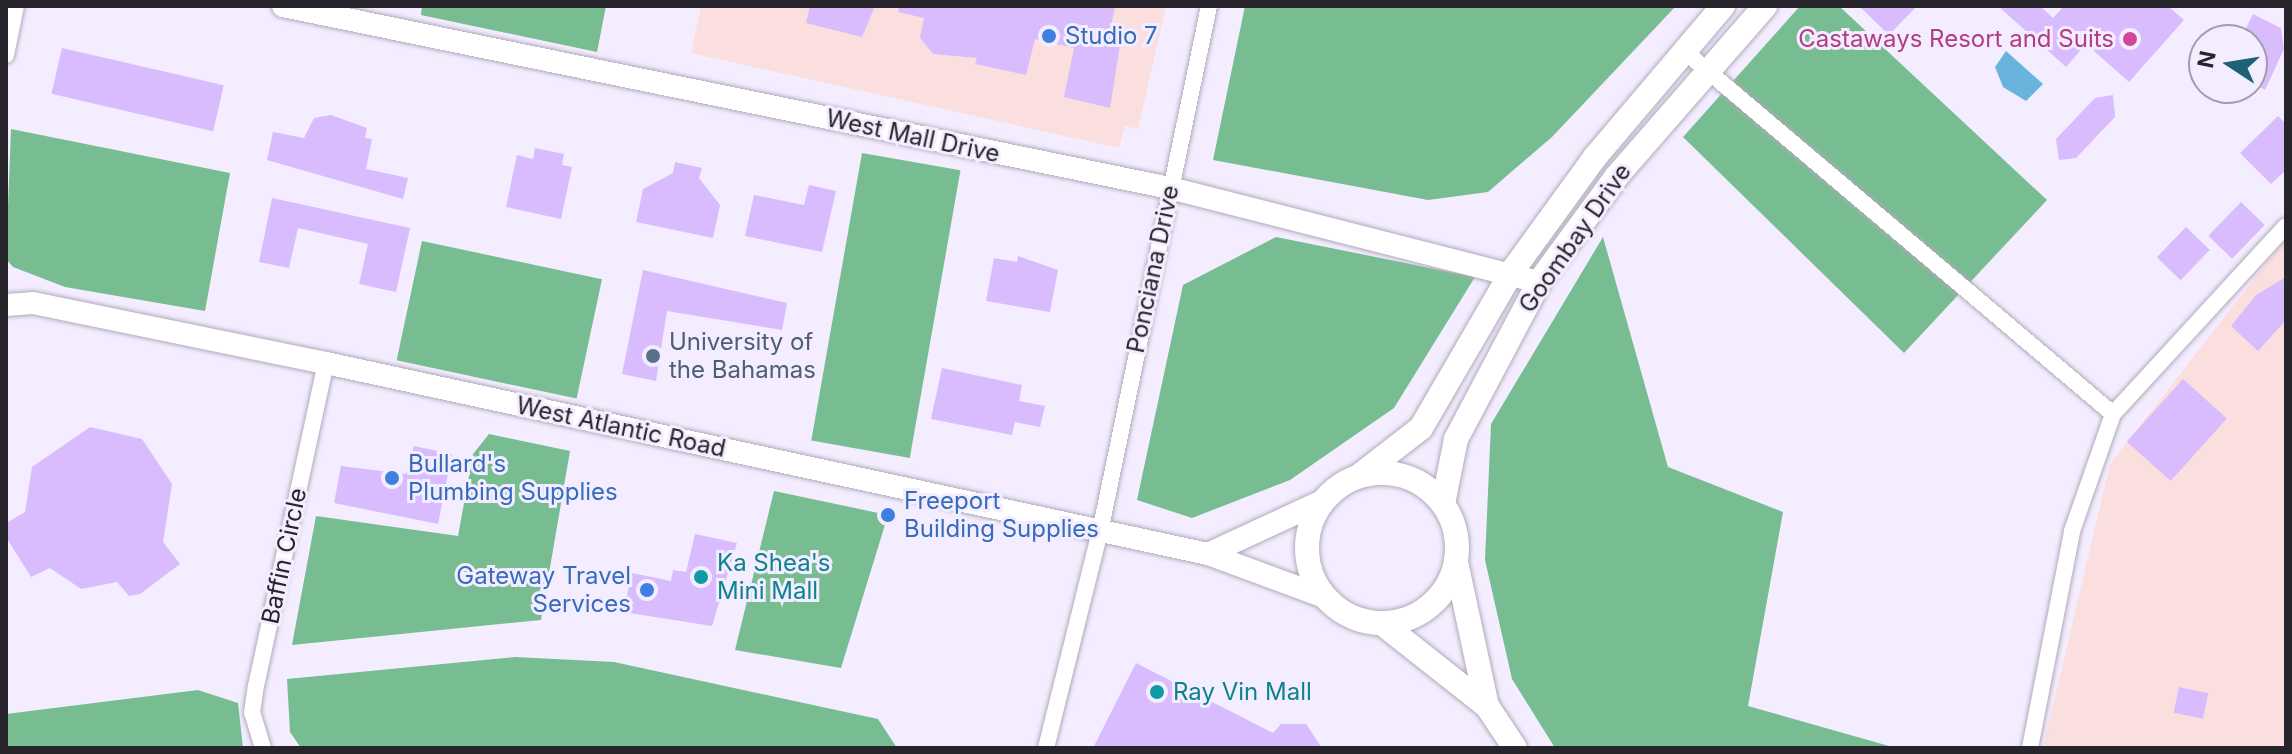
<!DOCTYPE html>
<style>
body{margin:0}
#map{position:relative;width:2292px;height:754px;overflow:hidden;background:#f4edff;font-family:Inter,sans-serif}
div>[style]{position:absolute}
.commercial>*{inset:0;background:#fadfde}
.forest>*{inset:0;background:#78bd91;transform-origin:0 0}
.water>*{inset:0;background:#68b4dc}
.building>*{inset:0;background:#d8bcfe;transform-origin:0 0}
.roads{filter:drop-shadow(0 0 2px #b1aabb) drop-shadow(0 0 2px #b1aabb)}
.street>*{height:16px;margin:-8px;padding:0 8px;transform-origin:8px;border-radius:8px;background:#fff}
.secondary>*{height:22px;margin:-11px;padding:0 11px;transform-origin:11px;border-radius:11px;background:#fff}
.primary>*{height:24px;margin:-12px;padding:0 12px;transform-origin:12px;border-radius:12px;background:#fff}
.primary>.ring{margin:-12px;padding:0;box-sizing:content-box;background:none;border:24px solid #fff;border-radius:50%}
.dots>*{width:22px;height:22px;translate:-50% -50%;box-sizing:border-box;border:4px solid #f4edff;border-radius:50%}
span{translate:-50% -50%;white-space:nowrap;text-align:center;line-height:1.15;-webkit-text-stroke:6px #f4edff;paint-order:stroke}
.shop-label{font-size:24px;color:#366cbe}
.left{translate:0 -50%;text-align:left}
.right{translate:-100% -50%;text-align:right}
.hotel-label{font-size:24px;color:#b23c85}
.street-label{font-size:24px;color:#27242b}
.service-label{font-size:24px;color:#4e5e75}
.culture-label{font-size:24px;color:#0d838f}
.frame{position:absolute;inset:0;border:8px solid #27242b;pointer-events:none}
.north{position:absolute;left:2188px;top:24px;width:80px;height:80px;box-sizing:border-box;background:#f4edff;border:2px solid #a29daa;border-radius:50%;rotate:282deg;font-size:22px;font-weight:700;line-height:32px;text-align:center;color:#27242b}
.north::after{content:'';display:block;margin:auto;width:28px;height:36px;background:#1e6374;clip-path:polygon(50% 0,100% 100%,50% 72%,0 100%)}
</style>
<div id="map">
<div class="commercial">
<div style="clip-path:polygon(701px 6px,1166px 6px,1138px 129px,1125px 126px,1119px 148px,691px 53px)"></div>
<div style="clip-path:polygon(2286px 238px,2286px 748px,2043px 748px,2110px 464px)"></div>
</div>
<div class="forest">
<div style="clip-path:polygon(422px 6px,606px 6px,597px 52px,421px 15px)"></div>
<div style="clip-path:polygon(1245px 6px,1676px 6px,1552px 137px,1488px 192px,1428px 200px,1213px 160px)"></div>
<div style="clip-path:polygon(1800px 6px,1839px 6px,2047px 200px,1904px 353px,1683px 137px)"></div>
<div style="clip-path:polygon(11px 129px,230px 173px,205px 311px,65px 287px,13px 267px,6px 259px)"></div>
<div style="left:862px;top:153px;width:100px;height:292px;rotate:10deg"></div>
<div style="clip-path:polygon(1276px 237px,1475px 277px,1394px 408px,1290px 480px,1192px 518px,1137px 500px,1183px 285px)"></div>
<div style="clip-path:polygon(1603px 237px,1668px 467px,1783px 512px,1748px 706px,1896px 748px,1555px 748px,1512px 679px,1485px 560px,1491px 424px)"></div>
<div style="left:422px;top:241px;width:184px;height:122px;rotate:12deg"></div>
<div style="clip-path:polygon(489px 434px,570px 451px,541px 620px,292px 645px,316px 516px,458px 536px,473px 454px)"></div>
<div style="clip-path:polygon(774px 491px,888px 515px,841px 668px,735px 650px)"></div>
<div style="clip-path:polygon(515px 657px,614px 662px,878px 719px,897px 748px,301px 748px,290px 732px,287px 679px)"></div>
<div style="clip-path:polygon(198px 690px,238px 703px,243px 748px,6px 748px,6px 714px)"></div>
</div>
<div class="water">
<div style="clip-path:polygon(2006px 51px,2043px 84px,2026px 101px,2003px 87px,1995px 67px)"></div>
</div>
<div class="building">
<div style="clip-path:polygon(810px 6px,875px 6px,862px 37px,806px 23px)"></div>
<div style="clip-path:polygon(899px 6px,1115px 6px,1109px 36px,1121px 39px,1110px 108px,1064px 97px,1074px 48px,1035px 39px,1026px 75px,975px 64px,977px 58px,933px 54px,920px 38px,924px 18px,898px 12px)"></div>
<div style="clip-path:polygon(1859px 6px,1917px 6px,1889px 35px)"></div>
<div style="clip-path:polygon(1998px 6px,2040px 6px,2053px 18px,2064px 6px,2168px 6px,2184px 20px,2129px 82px,2086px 44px,2066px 67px)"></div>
<div style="clip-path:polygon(2253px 14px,2281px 28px,2284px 49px,2265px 90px,2252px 83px,2252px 40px,2240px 40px)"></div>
<div style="left:62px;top:48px;width:166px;height:47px;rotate:13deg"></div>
<div style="clip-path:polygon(2113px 95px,2115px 117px,2076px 158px,2059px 160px,2056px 139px,2095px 98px)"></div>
<div style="clip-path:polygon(331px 115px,367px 128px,365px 138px,372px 139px,366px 169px,408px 178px,403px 199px,267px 160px,273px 132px,304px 138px,314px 118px)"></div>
<div style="clip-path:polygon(2278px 116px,2286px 124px,2286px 170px,2271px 184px,2240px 153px)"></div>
<div style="clip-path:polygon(535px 148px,564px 154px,562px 165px,572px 167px,561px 219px,506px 207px,517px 155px,533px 159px)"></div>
<div style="clip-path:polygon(675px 162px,702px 168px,699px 178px,720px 205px,713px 238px,636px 222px,643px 189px,673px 173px)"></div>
<div style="clip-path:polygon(809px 185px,836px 191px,822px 252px,745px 236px,754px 195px,804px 205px)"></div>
<div style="clip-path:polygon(272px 198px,410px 228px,396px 292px,359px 284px,368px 244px,298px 228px,289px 268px,259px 262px)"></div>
<div style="left:2241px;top:202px;width:33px;height:47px;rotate:44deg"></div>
<div style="left:2186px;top:227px;width:33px;height:42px;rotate:44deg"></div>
<div style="clip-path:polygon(1018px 256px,1058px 270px,1050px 312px,986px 301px,994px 258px,1017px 262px)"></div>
<div style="clip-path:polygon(643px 270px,787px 303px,782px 330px,667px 311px,656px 381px,622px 374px)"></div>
<div style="clip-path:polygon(2286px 277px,2286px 320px,2258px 351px,2231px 326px,2256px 295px)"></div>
<div style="clip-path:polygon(942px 368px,1022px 385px,1019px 401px,1045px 406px,1040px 427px,1015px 422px,1012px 435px,931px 419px)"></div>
<div style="left:2183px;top:379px;width:59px;height:84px;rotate:42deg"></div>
<div style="clip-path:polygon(90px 427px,142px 439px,172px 484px,163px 542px,180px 564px,140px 594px,129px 596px,117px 582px,81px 589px,50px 568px,31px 577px,6px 537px,6px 523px,25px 512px,32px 467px)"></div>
<div style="clip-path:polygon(414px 446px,452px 454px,438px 524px,334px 503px,341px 466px,406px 474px)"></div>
<div style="clip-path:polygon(695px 534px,737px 543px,712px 626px,623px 612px,632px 573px,671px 581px,673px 570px,686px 572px)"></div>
<div style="clip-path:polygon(1136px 663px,1273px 733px,1281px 724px,1306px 724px,1322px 748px,1093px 748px)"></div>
<div style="left:2179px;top:687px;width:30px;height:26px;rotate:12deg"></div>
</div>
<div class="roads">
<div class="street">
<div style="left:1683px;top:50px;width:563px;rotate:40.25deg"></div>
<div style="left:6px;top:55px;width:50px;rotate:-78.5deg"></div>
<div style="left:263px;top:748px;width:37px;rotate:-107deg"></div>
<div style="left:252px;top:713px;width:27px;rotate:-82deg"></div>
<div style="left:256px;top:686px;width:330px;rotate:-77.8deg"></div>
<div style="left:1046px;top:748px;width:223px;rotate:-76deg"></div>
<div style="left:1100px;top:532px;width:537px;rotate:-78.29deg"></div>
<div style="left:2030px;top:748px;width:221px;rotate:-79deg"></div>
<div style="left:2072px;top:531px;width:124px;rotate:-70.7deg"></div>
<div style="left:2113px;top:414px;width:255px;rotate:-47.4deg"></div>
</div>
<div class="secondary">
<div style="left:283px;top:6px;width:905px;rotate:11.6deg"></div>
<div style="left:1170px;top:188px;width:381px;rotate:14.3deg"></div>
<div style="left:6px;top:305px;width:27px;rotate:-4deg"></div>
<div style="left:33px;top:303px;width:299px;rotate:11.6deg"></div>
<div style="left:326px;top:363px;width:902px;rotate:12.22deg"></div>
<div style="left:1208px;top:554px;width:124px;rotate:20.3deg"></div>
<div style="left:1208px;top:554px;width:126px;rotate:-24.9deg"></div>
</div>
<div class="primary">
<div class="ring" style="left:1307px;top:473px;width:126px;height:126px"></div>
<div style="left:1359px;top:476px;width:78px;rotate:-37.7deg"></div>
<div style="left:1421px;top:428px;width:183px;rotate:-59.8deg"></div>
<div style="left:1513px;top:270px;width:140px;rotate:-54deg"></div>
<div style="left:1595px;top:157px;width:198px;rotate:-49.7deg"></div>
<div style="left:1443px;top:504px;width:66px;rotate:-78.7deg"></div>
<div style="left:1456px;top:439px;width:178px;rotate:-62.1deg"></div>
<div style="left:1539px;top:282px;width:130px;rotate:-53.7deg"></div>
<div style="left:1616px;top:177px;width:227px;rotate:-48.9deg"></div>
<div style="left:1456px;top:562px;width:147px;rotate:77.9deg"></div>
<div style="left:1383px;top:624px;width:132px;rotate:38.3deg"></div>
<div style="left:1487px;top:706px;width:50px;rotate:56.3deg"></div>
</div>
</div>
<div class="dots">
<div style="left:1049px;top:36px;background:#3f7fe0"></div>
<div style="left:2130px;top:39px;background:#d1479c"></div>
<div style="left:653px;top:356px;background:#5c6f8a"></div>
<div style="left:392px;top:478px;background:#3f7fe0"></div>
<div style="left:888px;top:515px;background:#3f7fe0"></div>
<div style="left:701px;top:577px;background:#0f9aa8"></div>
<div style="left:647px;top:590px;background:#3f7fe0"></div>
<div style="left:1157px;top:692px;background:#0f9aa8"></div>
</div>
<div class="shop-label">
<span class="left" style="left:1065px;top:36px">Studio 7</span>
<span class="left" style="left:408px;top:478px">Bullard's<br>Plumbing Supplies</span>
<span class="left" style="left:904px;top:515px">Freeport<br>Building Supplies</span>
<span class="right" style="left:631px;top:590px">Gateway Travel<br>Services</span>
</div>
<div class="hotel-label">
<span class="right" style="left:2114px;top:39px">Castaways Resort and Suits</span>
</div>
<div class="street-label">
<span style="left:913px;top:136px;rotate:12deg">West Mall Drive</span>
<span style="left:1575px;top:238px;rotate:-55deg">Goombay Drive</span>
<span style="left:1153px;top:269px;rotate:-78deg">Ponciana Drive</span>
<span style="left:621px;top:427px;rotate:12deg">West Atlantic Road</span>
<span style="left:284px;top:556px;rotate:-78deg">Baffin Circle</span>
</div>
<div class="service-label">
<span class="left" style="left:669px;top:356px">University of<br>the Bahamas</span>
</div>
<div class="culture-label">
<span class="left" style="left:717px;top:577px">Ka Shea's<br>Mini Mall</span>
<span class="left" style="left:1173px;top:692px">Ray Vin Mall</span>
</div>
<div class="frame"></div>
<div class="north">N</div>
</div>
